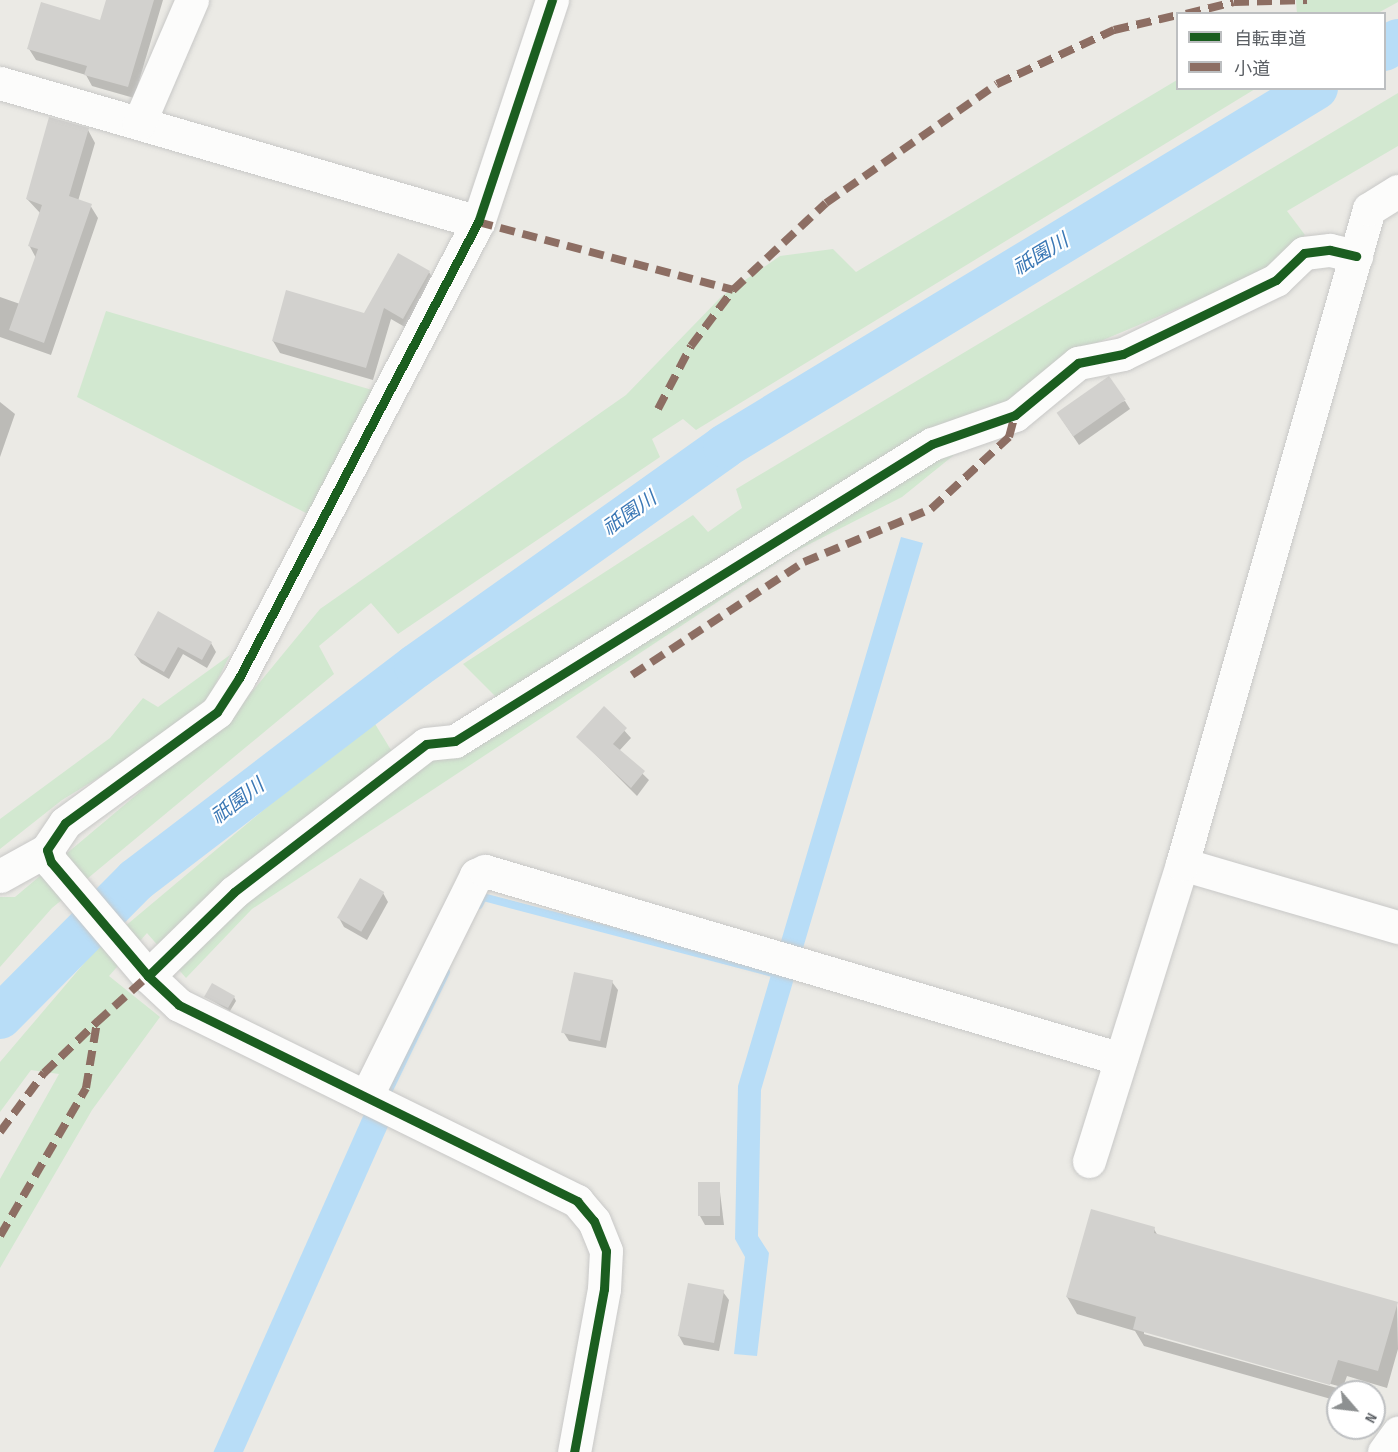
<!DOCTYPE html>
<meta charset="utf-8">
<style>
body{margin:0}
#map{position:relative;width:1398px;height:1452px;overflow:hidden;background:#ebeae5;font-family:"Sofia Sans Condensed","Noto Sans JP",sans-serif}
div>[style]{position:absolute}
.green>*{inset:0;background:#d2e8d0}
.water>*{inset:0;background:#b8ddf7;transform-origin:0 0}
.shadow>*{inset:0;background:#0003}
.stream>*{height:8px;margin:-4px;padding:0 4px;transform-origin:4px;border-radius:4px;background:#b8ddf7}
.river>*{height:44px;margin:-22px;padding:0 22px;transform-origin:22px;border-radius:22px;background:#b8ddf7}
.building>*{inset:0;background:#d2d1ce;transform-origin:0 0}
.roads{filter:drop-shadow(0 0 2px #c8c8c7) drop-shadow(0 0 2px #c8c8c7)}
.minor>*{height:33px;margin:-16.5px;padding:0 16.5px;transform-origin:16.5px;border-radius:16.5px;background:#fcfcfb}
.quiet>*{height:8px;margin-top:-4px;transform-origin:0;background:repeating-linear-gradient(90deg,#8d6e63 0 15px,transparent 0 23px)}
.cycleway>*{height:9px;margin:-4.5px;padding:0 4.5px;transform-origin:4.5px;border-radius:4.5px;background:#1b5e20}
span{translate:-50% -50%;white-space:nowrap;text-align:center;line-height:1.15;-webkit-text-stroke:4.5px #fff;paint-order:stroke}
.water-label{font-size:20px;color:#3b78b5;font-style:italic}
.legend{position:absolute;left:1176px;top:12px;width:210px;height:78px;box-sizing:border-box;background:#fff;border:2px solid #bdbfc1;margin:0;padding:8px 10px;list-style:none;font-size:18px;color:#5b5f64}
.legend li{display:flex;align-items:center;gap:12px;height:30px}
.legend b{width:30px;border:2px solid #bdbfc1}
.north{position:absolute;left:1326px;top:1380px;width:60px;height:60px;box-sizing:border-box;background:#fff;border:2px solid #bdbfc1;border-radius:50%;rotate:118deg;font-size:16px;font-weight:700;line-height:24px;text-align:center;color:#5b5f64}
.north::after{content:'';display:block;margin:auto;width:21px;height:27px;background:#8d9091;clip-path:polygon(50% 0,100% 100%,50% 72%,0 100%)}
</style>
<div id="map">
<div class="green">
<div style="clip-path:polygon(1296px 0,1398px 0,1398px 2px,1378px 13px,1297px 14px)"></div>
<div style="clip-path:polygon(1177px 80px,1178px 88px,1255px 89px,696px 430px,683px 419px,652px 439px,660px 457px,398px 634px,371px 603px,319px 646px,334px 674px,52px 908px,0 967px,0 897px,15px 897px,236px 711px,320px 609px,626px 395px,722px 296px,780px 256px,833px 249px,856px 272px)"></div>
<div style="clip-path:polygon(1398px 93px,1398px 146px,1287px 211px,1305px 235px,1273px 268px,1089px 346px,902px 497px,790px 554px,252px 909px,186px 978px,147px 933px,109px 976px,160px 1017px,92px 1110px,0 1268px,0 1179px,59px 1074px,31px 1070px,0 1112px,0 1062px,92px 954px,372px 719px,402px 768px,514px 715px,463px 664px,693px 515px,708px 532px,742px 508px,736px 489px)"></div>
<div style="clip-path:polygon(106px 311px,372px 390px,308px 514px,77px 397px)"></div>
<div style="clip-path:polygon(230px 655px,209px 697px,165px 737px,62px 800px,0 849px,0 819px,110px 738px,143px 698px,158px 707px)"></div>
</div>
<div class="water">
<div style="clip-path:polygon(901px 537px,923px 543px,761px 1090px,758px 1236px,769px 1253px,757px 1356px,734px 1354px,745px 1257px,735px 1239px,738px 1086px)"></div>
<div style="left:364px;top:1114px;width:27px;height:372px;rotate:24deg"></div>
</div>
<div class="shadow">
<div style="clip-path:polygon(108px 0,163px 0,134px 98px,92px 86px,86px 75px,36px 60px,29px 49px,101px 22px)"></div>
<div style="clip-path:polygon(88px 130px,95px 143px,78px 201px,90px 205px,98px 218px,51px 355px,0 337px,0 297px,20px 304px,36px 258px,29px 245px,41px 214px,27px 199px)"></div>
<div style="clip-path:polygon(429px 272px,436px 284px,410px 330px,391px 319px,373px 380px,280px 353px,273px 341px,365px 315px)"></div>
<div style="clip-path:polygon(1125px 401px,1130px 409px,1079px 445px,1061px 418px)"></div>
<div style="clip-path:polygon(0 402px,15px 414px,0 457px)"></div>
<div style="clip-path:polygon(158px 613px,211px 643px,216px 652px,207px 668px,183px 654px,169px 679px,141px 663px,135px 655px)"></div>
<div style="clip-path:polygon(604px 708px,631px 738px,619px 751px,649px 780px,637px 796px,578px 737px)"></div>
<div style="clip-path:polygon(383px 893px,388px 902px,367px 940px,344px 927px,339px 918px)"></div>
<div style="clip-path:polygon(612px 982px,618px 990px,606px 1048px,569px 1041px,564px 1033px)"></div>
<div style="clip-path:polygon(206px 997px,234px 997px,236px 1001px,230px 1011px)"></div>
<div style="clip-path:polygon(700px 1183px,719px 1184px,724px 1225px,705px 1225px,700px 1216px)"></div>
<div style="clip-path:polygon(evenodd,1154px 1229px,1158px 1236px,1397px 1303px,1398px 1349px,1387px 1388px,1347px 1376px,1338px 1401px,1144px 1346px,1135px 1331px,1077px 1314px,1067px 1297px,1154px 1229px,1144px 1331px,1338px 1386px,1337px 1388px,1144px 1334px,1144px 1331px)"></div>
<div style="clip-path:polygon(723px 1292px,729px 1300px,719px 1351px,684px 1345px,679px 1336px)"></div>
</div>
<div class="stream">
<div style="left:479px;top:905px;width:9px;rotate:-63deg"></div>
<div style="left:483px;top:897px;width:299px;rotate:14.7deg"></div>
<div style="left:389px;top:1090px;width:131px;rotate:-64.2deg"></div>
</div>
<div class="river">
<div style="left:1384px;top:49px;width:16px;rotate:-30deg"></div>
<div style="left:0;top:1017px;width:193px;rotate:-45.2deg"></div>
<div style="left:136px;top:880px;width:352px;rotate:-37.4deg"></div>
<div style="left:416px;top:666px;width:379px;rotate:-35.4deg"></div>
<div style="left:725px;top:446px;width:691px;rotate:-31.21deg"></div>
</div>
<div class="building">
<div style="clip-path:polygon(106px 0,154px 0,128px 87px,84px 75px,87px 66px,27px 49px,41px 2px,100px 20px)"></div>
<div style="clip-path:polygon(49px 117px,89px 128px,69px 196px,92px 204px,44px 343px,9px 330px,38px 249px,28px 246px,42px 205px,26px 199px)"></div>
<div style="clip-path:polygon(398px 253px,430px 271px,403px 319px,384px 308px,366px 368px,272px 341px,286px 290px,364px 313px)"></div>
<div style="left:1109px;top:376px;width:29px;height:64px;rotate:55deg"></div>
<div style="clip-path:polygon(158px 611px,212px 642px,202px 660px,178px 647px,164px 672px,134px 655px)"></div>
<div style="clip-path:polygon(604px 706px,627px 728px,613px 744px,645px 771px,631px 788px,576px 737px)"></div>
<div style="left:360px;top:878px;width:28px;height:46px;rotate:30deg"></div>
<div style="left:574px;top:972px;width:40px;height:62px;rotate:12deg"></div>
<div style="clip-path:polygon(212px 983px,235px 996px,228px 1008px,204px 997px)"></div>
<div style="left:698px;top:1182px;width:22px;height:34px"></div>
<div style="clip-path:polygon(1091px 1209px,1155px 1227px,1154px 1233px,1398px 1302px,1378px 1371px,1338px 1360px,1330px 1385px,1133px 1329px,1136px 1317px,1066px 1297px)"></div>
<div style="left:688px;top:1283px;width:37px;height:54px;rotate:11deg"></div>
</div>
<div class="roads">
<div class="minor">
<div style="left:552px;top:0;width:234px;rotate:108.4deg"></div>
<div style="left:478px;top:222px;width:515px;rotate:117.66deg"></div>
<div style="left:239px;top:678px;width:40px;rotate:122.9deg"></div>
<div style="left:217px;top:712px;width:188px;rotate:143.9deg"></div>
<div style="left:65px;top:823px;width:32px;rotate:124deg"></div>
<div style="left:47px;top:850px;width:13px;rotate:72deg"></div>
<div style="left:51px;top:862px;width:150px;rotate:49.6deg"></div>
<div style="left:148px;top:976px;width:42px;rotate:43.1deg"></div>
<div style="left:179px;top:1005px;width:444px;rotate:26.2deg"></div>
<div style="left:577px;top:1201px;width:26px;rotate:50deg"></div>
<div style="left:594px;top:1221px;width:32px;rotate:68deg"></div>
<div style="left:606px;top:1251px;width:38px;rotate:93deg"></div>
<div style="left:604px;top:1289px;width:166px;rotate:100.4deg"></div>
<div style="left:0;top:83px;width:498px;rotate:16.2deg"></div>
<div style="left:139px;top:123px;width:134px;rotate:-66.7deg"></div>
<div style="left:1182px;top:864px;width:225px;rotate:16.3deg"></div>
<div style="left:0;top:876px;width:54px;rotate:-29deg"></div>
<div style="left:148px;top:976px;width:120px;rotate:-44.3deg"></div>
<div style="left:234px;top:892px;width:242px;rotate:-37.6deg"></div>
<div style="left:426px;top:744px;width:29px;rotate:-6deg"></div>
<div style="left:455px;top:741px;width:562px;rotate:-31.91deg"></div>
<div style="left:932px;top:444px;width:88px;rotate:-19.3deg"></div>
<div style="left:1015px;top:415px;width:82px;rotate:-39.5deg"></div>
<div style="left:1078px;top:363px;width:46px;rotate:-11.3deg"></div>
<div style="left:1123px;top:354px;width:170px;rotate:-25.8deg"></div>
<div style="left:1276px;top:280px;width:39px;rotate:-44deg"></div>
<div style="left:1304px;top:253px;width:26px;rotate:-7deg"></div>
<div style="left:1330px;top:250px;width:27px;rotate:13deg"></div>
<div style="left:366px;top:1097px;width:248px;rotate:-63.6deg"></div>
<div style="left:476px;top:875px;width:10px;rotate:-24deg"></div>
<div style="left:485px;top:871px;width:663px;rotate:16.47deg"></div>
<div style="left:1089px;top:1161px;width:311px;rotate:-72.6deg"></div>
<div style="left:1182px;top:864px;width:681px;rotate:-74.07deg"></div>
<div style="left:1369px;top:209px;width:34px;rotate:-32deg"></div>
<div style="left:1384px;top:1452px;width:24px;rotate:-54deg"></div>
</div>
</div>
<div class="quiet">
<div style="left:1186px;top:14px;width:49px;rotate:-14deg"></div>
<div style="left:1234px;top:2px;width:73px;rotate:-1.6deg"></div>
<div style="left:478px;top:222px;width:264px;rotate:14.9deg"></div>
<div style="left:658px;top:409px;width:71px;rotate:-62.4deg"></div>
<div style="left:691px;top:346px;width:70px;rotate:-53.1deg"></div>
<div style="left:733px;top:290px;width:127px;rotate:-43.1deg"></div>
<div style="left:826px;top:203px;width:208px;rotate:-34.8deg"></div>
<div style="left:997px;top:84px;width:129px;rotate:-24.8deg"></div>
<div style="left:1114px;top:30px;width:66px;rotate:-13.2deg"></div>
<div style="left:632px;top:675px;width:206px;rotate:-33.3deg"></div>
<div style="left:804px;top:562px;width:138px;rotate:-22.7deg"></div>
<div style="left:931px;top:509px;width:106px;rotate:-42.7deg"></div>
<div style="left:1009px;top:437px;width:23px;rotate:-75deg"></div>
<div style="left:0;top:1132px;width:74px;rotate:-53.3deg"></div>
<div style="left:44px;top:1073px;width:74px;rotate:-43.9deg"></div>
<div style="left:0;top:1236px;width:171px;rotate:-59.8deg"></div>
<div style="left:86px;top:1088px;width:67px;rotate:-80.5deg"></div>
<div style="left:97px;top:1022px;width:69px;rotate:-42deg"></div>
</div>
<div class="cycleway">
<div style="left:552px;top:0;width:234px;rotate:108.4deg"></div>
<div style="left:478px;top:222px;width:515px;rotate:117.66deg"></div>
<div style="left:239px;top:678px;width:40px;rotate:122.9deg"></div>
<div style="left:217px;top:712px;width:188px;rotate:143.9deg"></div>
<div style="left:65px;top:823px;width:32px;rotate:124deg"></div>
<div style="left:47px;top:850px;width:13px;rotate:72deg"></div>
<div style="left:51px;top:862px;width:150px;rotate:49.6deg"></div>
<div style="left:148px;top:976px;width:42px;rotate:43.1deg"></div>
<div style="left:179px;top:1005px;width:444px;rotate:26.2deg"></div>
<div style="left:577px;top:1201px;width:26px;rotate:50deg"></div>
<div style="left:594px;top:1221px;width:32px;rotate:68deg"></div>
<div style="left:606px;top:1251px;width:38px;rotate:93deg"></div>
<div style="left:604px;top:1289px;width:166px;rotate:100.4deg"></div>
<div style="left:148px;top:976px;width:120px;rotate:-44.3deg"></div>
<div style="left:234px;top:892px;width:242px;rotate:-37.6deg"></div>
<div style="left:426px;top:744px;width:29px;rotate:-6deg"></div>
<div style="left:455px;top:741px;width:562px;rotate:-31.91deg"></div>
<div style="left:932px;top:444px;width:88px;rotate:-19.3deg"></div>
<div style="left:1015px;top:415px;width:82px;rotate:-39.5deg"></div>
<div style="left:1078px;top:363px;width:46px;rotate:-11.3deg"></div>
<div style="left:1123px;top:354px;width:170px;rotate:-25.8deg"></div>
<div style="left:1276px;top:280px;width:39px;rotate:-44deg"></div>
<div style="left:1304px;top:253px;width:26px;rotate:-7deg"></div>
<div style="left:1330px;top:250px;width:27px;rotate:13deg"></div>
</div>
<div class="water-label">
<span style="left:1041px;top:255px;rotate:-31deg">祇園川</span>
<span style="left:630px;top:514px;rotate:-35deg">祇園川</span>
<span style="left:238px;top:802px;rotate:-37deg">祇園川</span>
</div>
<ul class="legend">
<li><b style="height:8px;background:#1b5e20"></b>自転車道</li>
<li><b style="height:8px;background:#8d6e63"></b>小道</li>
</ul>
<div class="north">N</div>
</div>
